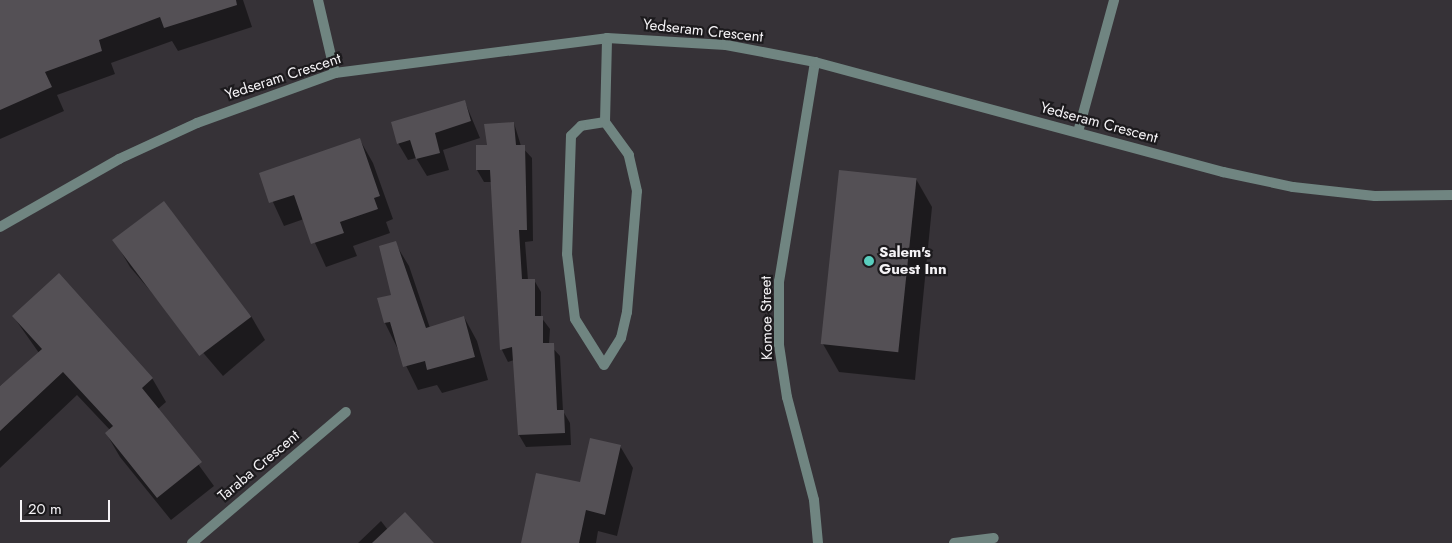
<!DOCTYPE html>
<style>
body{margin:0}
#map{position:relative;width:1452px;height:543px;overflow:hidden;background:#363237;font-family:Jost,sans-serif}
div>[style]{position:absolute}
.shadow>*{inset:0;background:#0007}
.building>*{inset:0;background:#545055;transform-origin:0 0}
.service>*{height:10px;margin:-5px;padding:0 5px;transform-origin:5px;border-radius:5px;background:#708581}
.minor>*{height:10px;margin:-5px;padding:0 5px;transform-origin:5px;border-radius:5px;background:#708581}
.dots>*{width:14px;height:14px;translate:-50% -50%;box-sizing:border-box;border:2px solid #1c1a1d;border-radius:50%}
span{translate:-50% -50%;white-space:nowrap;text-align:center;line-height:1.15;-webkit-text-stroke:4.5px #1c1a1d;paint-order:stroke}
.street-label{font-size:15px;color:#f5f3f6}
.poi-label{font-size:15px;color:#f5f3f6;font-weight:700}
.left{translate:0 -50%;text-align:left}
.scale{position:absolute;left:20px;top:500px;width:90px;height:22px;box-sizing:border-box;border:2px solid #f5f3f6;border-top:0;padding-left:6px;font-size:15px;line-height:18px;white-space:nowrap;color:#f5f3f6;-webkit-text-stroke:4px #1c1a1d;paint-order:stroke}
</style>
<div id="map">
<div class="shadow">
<div style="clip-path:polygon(0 0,243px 0,252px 27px,178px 51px,172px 41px,111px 63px,115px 74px,57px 95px,64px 111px,0 139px)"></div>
<div style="clip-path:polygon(465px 102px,480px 138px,443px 150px,449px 170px,427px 176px,416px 158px,408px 160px,398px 143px)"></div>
<div style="clip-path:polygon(514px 123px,521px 146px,532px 158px,533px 241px,525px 242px,528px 280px,534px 280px,541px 292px,541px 317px,550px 329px,549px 344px,560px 356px,563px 411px,570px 423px,571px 445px,526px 447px,519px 435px,514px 360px,508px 362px,502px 350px,492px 182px,484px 182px,477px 170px,488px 146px)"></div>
<div style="clip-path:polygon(360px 140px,373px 163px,393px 219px,386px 222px,390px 233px,353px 246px,357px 256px,326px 267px,304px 219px,284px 226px,260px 174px)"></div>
<div style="clip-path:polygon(916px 179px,932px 207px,915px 380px,839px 372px,823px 344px)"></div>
<div style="clip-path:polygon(116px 243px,251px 316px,265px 340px,223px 376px,130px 267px)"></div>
<div style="clip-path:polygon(395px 243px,409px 266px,430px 328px,464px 317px,477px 341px,488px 380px,442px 393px,437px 385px,418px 390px,385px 323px,393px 296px)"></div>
<div style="clip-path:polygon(13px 316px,152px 378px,166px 402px,158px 409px,214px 486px,171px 520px,120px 457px,106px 433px,110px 430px,77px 395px,0 468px,0 386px,39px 353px)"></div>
<div style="clip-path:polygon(620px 446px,633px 468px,617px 536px,598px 531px,596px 543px,522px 543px)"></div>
<div style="clip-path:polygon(381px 521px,388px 530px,432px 543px,358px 543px)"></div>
</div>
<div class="building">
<div style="clip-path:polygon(0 0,236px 0,237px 5px,164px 28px,160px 17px,99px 40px,102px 51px,45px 72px,52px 87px,0 110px)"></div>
<div style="clip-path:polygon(465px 100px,471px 121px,435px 133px,440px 153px,416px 159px,410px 140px,397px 144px,391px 122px)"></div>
<div style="clip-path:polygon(514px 122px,516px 145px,525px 145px,527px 230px,519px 230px,522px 279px,535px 279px,535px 316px,543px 316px,543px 343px,554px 343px,557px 410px,564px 410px,565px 433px,518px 435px,512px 347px,500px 350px,490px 170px,476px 170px,476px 145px,487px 145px,484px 124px)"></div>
<div style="clip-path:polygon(360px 138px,380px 196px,374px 198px,378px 209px,340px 222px,344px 233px,311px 244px,294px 195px,269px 203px,259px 173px)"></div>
<div style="left:839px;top:170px;width:78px;height:175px;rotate:6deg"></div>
<div style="left:164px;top:201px;width:145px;height:65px;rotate:53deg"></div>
<div style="clip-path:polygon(396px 241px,426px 328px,464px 316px,475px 357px,427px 370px,425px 361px,403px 367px,390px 322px,384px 323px,377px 298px,391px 295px,379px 246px)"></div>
<div style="clip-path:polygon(59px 273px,153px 378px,142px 388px,202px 462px,157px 498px,105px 433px,113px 426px,63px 372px,0 431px,0 386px,42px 349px,12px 316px)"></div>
<div style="clip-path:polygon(590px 438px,621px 445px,605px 515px,586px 510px,579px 543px,521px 543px,536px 473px,580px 482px)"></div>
<div style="clip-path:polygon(405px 512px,434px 543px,372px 543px)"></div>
</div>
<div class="service">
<div style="left:605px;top:122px;width:24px;rotate:171deg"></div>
<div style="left:581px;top:126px;width:14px;rotate:135deg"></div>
<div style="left:571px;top:136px;width:118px;rotate:91.9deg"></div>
<div style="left:567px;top:254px;width:65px;rotate:83deg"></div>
<div style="left:575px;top:319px;width:54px;rotate:57.8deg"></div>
<div style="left:604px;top:365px;width:32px;rotate:-58deg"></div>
<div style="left:621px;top:338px;width:27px;rotate:-77deg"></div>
<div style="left:627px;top:312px;width:121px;rotate:-85.3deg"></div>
<div style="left:637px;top:191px;width:37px;rotate:-103deg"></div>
<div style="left:629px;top:155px;width:41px;rotate:-126deg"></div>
<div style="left:605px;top:122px;width:84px;rotate:-88.6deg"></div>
<div style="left:954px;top:543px;width:40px;rotate:-7.1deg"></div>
</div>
<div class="minor">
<div style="left:318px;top:0;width:75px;rotate:76.9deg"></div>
<div style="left:815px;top:62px;width:222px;rotate:99.3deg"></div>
<div style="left:779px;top:281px;width:64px;rotate:90deg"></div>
<div style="left:779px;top:345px;width:53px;rotate:81.3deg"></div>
<div style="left:787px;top:397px;width:106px;rotate:75.3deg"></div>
<div style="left:814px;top:500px;width:43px;rotate:84.7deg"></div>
<div style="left:1078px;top:132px;width:137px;rotate:-74.7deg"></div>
<div style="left:0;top:227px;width:137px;rotate:-29.7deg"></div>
<div style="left:119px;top:159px;width:86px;rotate:-24.8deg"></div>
<div style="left:197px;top:123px;width:147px;rotate:-19.9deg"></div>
<div style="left:335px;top:73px;width:274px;rotate:-7.3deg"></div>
<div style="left:607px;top:38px;width:119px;rotate:3.4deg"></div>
<div style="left:726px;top:45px;width:91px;rotate:10.8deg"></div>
<div style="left:815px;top:62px;width:423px;rotate:15.1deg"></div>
<div style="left:1223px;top:172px;width:72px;rotate:12.1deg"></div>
<div style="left:1293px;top:187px;width:82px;rotate:6.3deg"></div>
<div style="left:1375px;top:196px;width:77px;rotate:-0.7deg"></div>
<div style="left:192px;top:543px;width:202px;rotate:-40.4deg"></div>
</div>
<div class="dots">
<div style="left:869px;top:261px;background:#59cebe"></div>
</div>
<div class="street-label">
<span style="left:703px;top:31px;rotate:6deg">Yedseram Crescent</span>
<span style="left:283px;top:77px;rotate:-18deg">Yedseram Crescent</span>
<span style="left:1099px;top:123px;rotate:15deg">Yedseram Crescent</span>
<span style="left:767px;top:318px;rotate:-91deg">Komoe Street</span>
<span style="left:259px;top:466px;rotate:-40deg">Taraba Crescent</span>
</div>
<div class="poi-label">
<span class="left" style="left:879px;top:261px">Salem's<br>Guest Inn</span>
</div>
<div class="scale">20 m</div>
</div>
